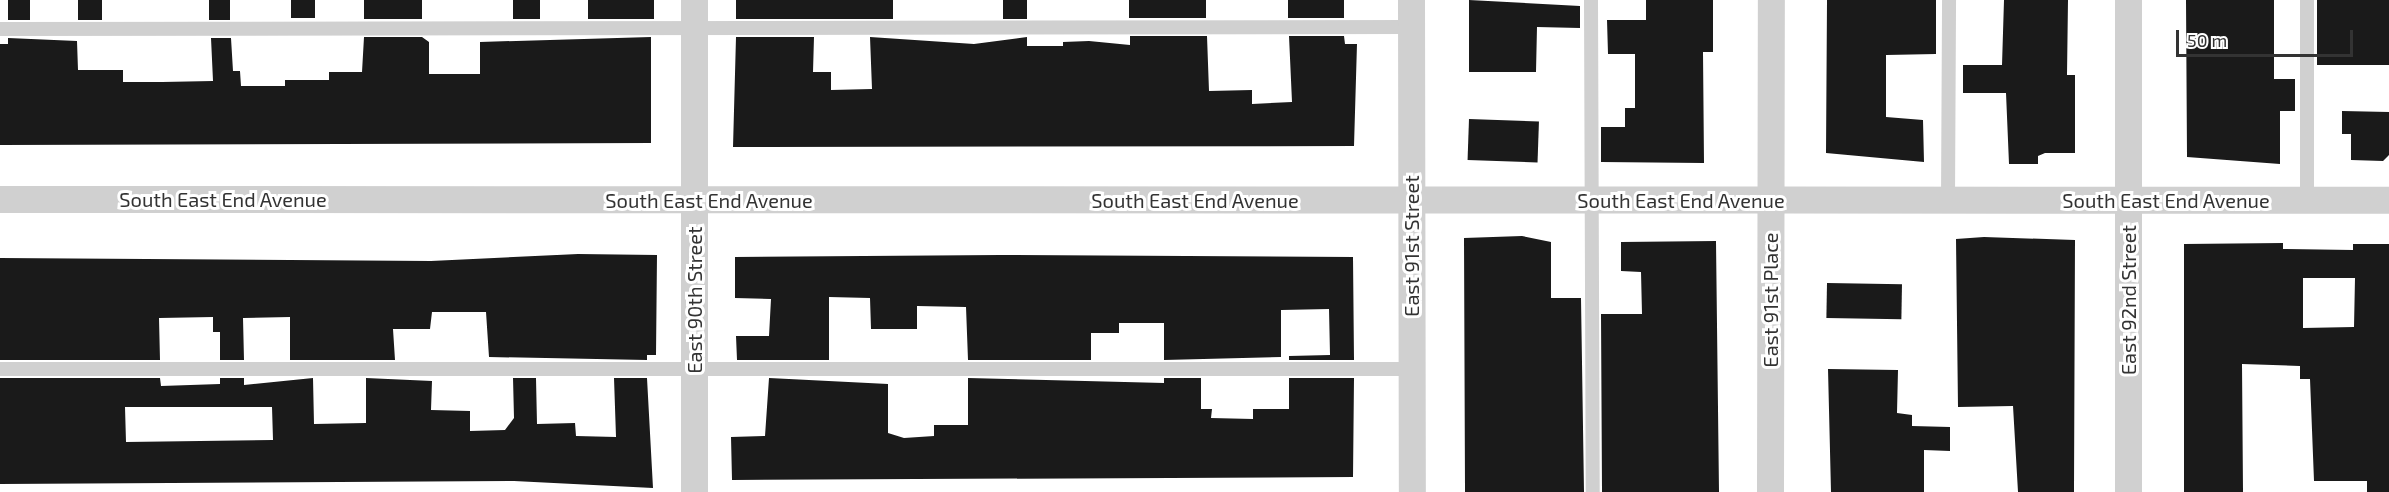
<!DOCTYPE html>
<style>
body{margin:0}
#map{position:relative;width:2389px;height:492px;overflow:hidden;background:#fff;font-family:"Exo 2",sans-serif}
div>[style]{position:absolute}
.building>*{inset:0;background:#1a1a1a;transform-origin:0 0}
.service>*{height:14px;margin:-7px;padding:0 7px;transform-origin:7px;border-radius:7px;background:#d0d0d0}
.minor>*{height:27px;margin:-13.5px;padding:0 13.5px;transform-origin:13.5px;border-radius:13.5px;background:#d0d0d0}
span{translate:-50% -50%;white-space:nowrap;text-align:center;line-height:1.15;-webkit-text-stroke:6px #fff;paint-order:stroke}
.street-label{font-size:20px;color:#333}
.scale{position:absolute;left:2176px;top:30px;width:177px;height:27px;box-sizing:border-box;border:3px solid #333;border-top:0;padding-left:8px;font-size:18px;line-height:21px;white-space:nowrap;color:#333;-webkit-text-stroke:4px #fff;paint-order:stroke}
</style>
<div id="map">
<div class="building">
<div style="left:8px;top:0;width:22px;height:20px"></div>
<div style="left:78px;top:0;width:24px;height:20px"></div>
<div style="left:209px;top:0;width:21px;height:20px"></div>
<div style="left:291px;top:0;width:24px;height:18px"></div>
<div style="left:364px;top:0;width:58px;height:19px"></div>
<div style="left:513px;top:0;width:27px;height:19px"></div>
<div style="left:588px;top:0;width:66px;height:19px"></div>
<div style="left:736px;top:0;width:157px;height:19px"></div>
<div style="left:1003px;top:0;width:24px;height:19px"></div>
<div style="left:1129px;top:0;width:77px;height:18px"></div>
<div style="left:1288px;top:0;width:56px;height:18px"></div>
<div style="clip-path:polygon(1469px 0,1580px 6px,1580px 28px,1537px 27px,1536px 72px,1469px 72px)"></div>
<div style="clip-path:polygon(1646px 0,1713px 0,1713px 52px,1703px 52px,1704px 163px,1601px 162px,1601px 127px,1625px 127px,1625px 108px,1635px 108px,1635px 54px,1608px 54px,1607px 20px,1646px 20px)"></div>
<div style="clip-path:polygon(1827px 0,1936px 0,1936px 54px,1886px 55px,1886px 117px,1923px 120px,1924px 162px,1826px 153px)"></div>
<div style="clip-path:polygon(2004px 0,2068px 0,2067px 75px,2075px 75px,2075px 153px,2045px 153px,2038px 156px,2038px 164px,2009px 164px,2006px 93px,1963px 93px,1963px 65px,2002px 65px)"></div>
<div style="clip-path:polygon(2186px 0,2274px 0,2274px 79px,2295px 79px,2295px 111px,2280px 111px,2280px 164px,2187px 157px)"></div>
<div style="left:2317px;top:0;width:72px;height:65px"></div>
<div style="clip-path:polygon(1130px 36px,1207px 36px,1209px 91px,1252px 90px,1252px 104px,1292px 102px,1289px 36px,1344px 36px,1345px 44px,1357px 44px,1354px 146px,733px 147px,736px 37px,814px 37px,813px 72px,831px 72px,831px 90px,872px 89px,870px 37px,974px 44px,1027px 37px,1027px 46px,1063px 46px,1063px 42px,1089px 41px,1130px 45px)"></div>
<div style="clip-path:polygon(364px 37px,422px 37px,429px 42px,429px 74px,480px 74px,480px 42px,651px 37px,651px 143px,0 145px,0 44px,8px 44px,8px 38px,77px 41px,78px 70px,123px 70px,123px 82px,162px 82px,213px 81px,211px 38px,231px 38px,233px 71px,240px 71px,241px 86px,285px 86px,285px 80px,329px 80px,329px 72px,362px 72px)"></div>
<div style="clip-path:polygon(2342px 111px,2389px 112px,2389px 155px,2383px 161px,2351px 160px,2351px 134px,2342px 134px)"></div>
<div style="left:1469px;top:119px;width:70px;height:41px;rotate:2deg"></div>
<div style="clip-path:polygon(1522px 236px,1551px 242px,1551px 298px,1581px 298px,1584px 492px,1465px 492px,1464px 238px)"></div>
<div style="clip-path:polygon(1984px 237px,2075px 240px,2074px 492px,2018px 492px,2013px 406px,1958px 407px,1956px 239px)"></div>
<div style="clip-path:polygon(1716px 241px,1719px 492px,1602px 492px,1601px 314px,1642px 314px,1641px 272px,1621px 271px,1621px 242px)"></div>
<div style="clip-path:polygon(evenodd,2283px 243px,2283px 249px,2353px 250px,2353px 244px,2389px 244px,2389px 492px,2367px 492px,2367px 481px,2314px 481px,2310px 379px,2300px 379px,2300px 366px,2242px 364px,2243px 492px,2184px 492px,2184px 244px,2283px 243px,2303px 278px,2355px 278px,2354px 327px,2303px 328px,2303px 278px)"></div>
<div style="clip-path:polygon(578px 254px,657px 255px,656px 355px,647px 355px,647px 360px,489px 357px,486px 312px,432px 312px,430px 329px,393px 329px,395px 360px,290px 360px,290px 317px,243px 318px,244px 360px,220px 360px,220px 332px,213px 332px,213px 317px,159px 318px,160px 360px,0 360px,0 258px,431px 261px)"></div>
<div style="clip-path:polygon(1000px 255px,1353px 257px,1354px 360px,1289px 360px,1289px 356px,1330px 355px,1329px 309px,1281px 310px,1281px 357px,1164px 360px,1164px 323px,1119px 323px,1119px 333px,1091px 333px,1091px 360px,968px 360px,966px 307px,917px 306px,917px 329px,871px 329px,870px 298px,829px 297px,829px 360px,737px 360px,736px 336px,769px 336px,771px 299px,735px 298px,735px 257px)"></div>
<div style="left:1827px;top:283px;width:75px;height:35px;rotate:1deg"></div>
<div style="clip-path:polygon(1828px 369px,1898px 370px,1897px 413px,1912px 415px,1912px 426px,1950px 427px,1950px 451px,1924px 450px,1924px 492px,1831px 492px)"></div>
<div style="clip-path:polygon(evenodd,0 378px,160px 378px,161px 386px,220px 384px,220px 378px,244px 378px,244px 385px,313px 378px,314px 424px,366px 423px,366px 378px,432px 381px,431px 410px,470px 411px,470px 431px,505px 430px,514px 418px,513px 378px,536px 378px,537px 424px,575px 423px,576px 436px,616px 437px,614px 378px,647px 378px,653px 488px,514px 481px,0 484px,0 378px,125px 407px,272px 407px,273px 440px,126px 442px,125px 407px)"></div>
<div style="clip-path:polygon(769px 378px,888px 384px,888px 433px,904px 438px,934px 436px,934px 425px,968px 425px,968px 378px,1164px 383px,1164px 378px,1201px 378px,1201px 409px,1212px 409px,1211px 418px,1253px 419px,1253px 409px,1289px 409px,1289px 378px,1354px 378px,1353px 477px,732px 480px,731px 437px,765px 436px)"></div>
</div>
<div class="service">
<div style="left:1591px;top:0;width:492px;rotate:89.8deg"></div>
<div style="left:0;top:29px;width:1411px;rotate:-0.08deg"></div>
<div style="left:1948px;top:200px;width:200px;rotate:-89.7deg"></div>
<div style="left:2307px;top:200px;width:200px;rotate:-90deg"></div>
<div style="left:0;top:369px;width:1412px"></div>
</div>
<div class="minor">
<div style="left:694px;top:0;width:492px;rotate:90deg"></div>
<div style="left:1411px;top:0;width:492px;rotate:89.9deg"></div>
<div style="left:0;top:199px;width:2389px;rotate:0.02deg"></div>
<div style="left:1770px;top:492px;width:492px;rotate:-89.9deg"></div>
<div style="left:2128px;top:492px;width:492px;rotate:-90deg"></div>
</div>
<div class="street-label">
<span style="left:223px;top:199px">South East End Avenue</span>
<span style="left:709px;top:200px">South East End Avenue</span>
<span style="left:1195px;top:200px">South East End Avenue</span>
<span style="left:1681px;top:200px">South East End Avenue</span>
<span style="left:2166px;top:200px">South East End Avenue</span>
<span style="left:1411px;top:246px;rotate:-90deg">East 91st Street</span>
<span style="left:694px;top:300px;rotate:-90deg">East 90th Street</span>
<span style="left:1770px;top:300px;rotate:-90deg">East 91st Place</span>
<span style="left:2128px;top:300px;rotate:-90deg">East 92nd Street</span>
</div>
<div class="scale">50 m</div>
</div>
